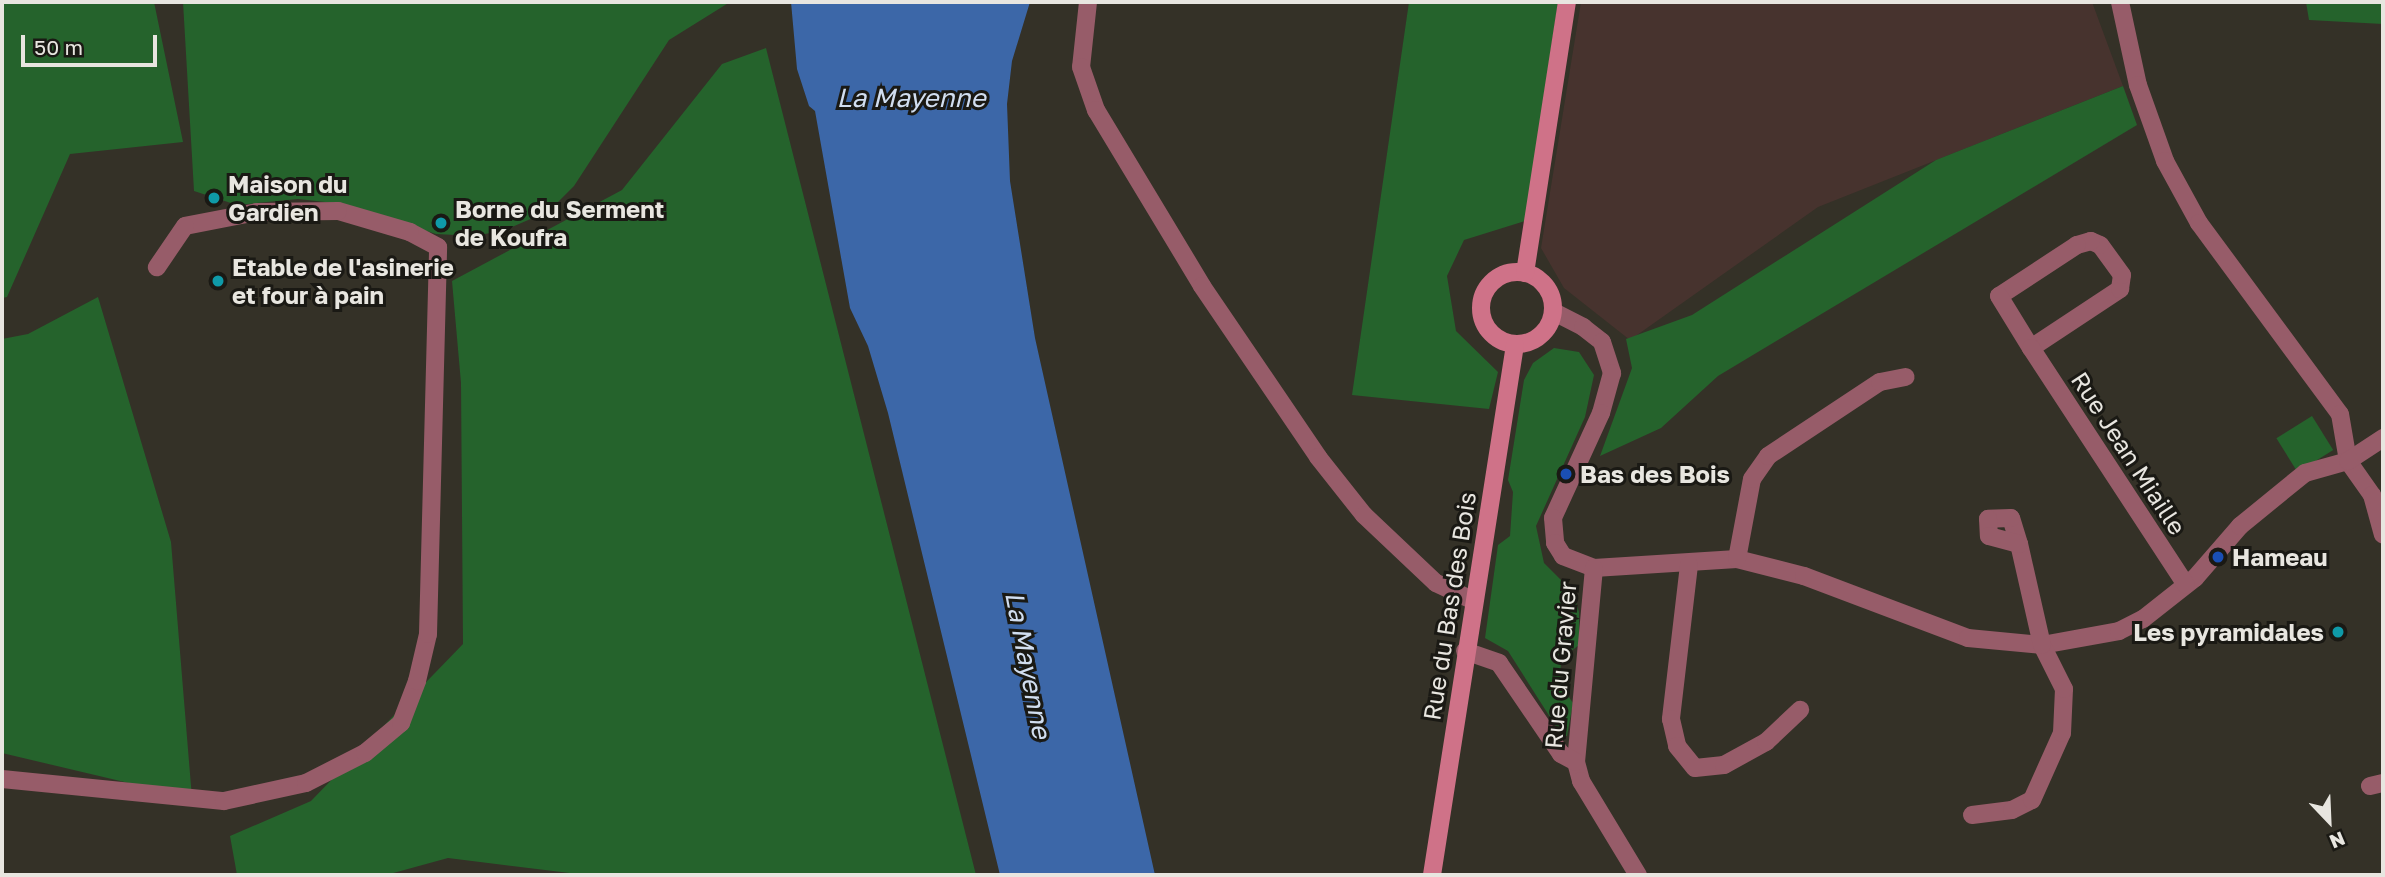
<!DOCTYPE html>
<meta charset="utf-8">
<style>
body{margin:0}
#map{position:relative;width:2385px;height:877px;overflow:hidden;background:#343127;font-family:"Golos Text",sans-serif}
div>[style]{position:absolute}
.industrial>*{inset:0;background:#47332e}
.green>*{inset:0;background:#25632c;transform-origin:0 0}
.water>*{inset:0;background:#3c67a8}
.street>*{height:18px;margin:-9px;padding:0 9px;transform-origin:9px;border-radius:9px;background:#975c69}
.secondary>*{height:18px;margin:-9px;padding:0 9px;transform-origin:9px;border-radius:9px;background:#cf7288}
.secondary>.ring{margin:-9px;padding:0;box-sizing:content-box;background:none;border:18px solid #cf7288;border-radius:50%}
.dots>*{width:19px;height:19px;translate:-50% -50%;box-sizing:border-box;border:4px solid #1a1914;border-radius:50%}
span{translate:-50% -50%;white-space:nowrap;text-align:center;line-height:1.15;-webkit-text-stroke:6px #1a1914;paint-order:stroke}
.poi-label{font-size:24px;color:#e8e6e0;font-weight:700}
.left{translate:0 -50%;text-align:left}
.right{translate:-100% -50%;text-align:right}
.street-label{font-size:24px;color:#e8e6e0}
.water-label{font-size:26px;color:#d1def0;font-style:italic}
.frame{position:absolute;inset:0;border:4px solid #e8e6e0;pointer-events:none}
.north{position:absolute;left:2294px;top:786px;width:70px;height:70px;-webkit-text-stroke:5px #1a1914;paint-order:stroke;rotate:157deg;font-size:19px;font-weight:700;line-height:28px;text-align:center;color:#e8e6e0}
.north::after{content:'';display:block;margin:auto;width:24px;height:32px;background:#e8e6e0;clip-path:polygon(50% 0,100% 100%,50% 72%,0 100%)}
.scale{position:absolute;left:21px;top:35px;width:136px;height:32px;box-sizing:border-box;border:4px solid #e8e6e0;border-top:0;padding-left:9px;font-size:21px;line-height:24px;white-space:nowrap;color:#e8e6e0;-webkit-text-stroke:5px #1a1914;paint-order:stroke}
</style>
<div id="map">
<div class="industrial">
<div style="clip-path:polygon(1581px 2px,2092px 2px,2123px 86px,1818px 207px,1630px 340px,1564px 288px,1541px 248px)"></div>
</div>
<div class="green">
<div style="clip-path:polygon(2px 2px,154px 2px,183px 142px,70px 154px,7px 297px,2px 298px)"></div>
<div style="clip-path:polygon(183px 2px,730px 2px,669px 40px,574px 186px,549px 211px,505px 230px,475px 236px,436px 234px,343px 204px,298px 199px,237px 205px,194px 191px)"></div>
<div style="clip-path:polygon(1409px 2px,1558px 2px,1525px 221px,1464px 240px,1447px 276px,1456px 331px,1498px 372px,1489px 409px,1352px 395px)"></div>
<div style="clip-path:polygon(2306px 2px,2383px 2px,2383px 24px,2309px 20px)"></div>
<div style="clip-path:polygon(766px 48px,976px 875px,586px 875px,448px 858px,386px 875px,237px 875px,230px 836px,311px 801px,463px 644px,461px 383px,452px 281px,622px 190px,722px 64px)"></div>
<div style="clip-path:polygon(2123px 86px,2137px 125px,1718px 376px,1661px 428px,1600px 456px,1632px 368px,1626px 339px,1692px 315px,1936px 160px)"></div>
<div style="clip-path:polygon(98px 297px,171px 542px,192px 798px,2px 753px,2px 339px,28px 334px)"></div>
<div style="clip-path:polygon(1554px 348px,1579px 352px,1594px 375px,1585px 417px,1536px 526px,1544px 563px,1573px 592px,1579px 612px,1579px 645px,1561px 659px,1560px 684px,1573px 703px,1567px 736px,1562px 736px,1508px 651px,1485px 638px,1498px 545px,1510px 536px,1513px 492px,1508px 480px,1524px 380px,1533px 363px)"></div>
<div style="left:2312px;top:416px;width:40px;height:42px;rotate:58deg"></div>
</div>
<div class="water">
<div style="clip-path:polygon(791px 2px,1030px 2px,1012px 61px,1007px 104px,1010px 181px,1035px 338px,1155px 875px,1000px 875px,888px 413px,868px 346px,850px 308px,815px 111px,809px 106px,797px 69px)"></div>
</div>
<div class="street">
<div style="left:1088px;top:2px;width:65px;rotate:96.1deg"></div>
<div style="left:1081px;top:67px;width:46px;rotate:70.8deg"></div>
<div style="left:1096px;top:110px;width:205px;rotate:58.9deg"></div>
<div style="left:1202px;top:286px;width:207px;rotate:55.8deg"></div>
<div style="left:1318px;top:457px;width:74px;rotate:51.6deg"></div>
<div style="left:1364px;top:515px;width:99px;rotate:43.4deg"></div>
<div style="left:1436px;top:583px;width:42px;rotate:25.3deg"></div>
<div style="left:2120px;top:2px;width:85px;rotate:77.8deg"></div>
<div style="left:2138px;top:85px;width:81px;rotate:70.4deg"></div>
<div style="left:2165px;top:161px;width:71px;rotate:61.3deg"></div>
<div style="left:2199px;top:223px;width:237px;rotate:53.6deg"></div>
<div style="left:2340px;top:414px;width:48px;rotate:80.3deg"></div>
<div style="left:2348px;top:461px;width:42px;rotate:54.8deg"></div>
<div style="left:2372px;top:495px;width:41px;rotate:74.6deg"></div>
<div style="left:1554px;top:312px;width:33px;rotate:27deg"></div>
<div style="left:1583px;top:327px;width:24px;rotate:38deg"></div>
<div style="left:1602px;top:342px;width:33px;rotate:72deg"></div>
<div style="left:1612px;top:373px;width:41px;rotate:105.4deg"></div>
<div style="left:1601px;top:413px;width:115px;rotate:114.6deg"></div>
<div style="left:1553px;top:518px;width:25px;rotate:85deg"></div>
<div style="left:1555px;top:543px;width:15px;rotate:58deg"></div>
<div style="left:1563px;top:556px;width:33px;rotate:21deg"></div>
<div style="left:1594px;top:568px;width:143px;rotate:-3.6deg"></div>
<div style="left:1737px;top:559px;width:69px;rotate:14.2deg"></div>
<div style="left:1804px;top:576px;width:175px;rotate:20.7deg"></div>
<div style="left:1968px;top:638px;width:74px;rotate:5.4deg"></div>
<div style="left:2042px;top:645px;width:78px;rotate:-10.3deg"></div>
<div style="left:2119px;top:631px;width:27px;rotate:-27deg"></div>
<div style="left:2143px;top:619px;width:66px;rotate:-38.3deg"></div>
<div style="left:2195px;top:578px;width:69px;rotate:-49.1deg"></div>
<div style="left:2240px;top:526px;width:84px;rotate:-39.2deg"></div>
<div style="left:2305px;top:473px;width:45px;rotate:-15.6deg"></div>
<div style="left:2348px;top:461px;width:42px;rotate:-33.3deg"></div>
<div style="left:2031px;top:348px;width:107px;rotate:-33.5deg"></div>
<div style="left:2120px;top:289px;width:14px;rotate:-82deg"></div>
<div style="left:2122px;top:275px;width:37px;rotate:-126deg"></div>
<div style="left:2100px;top:245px;width:10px;rotate:-156deg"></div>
<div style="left:2091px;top:241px;width:15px;rotate:164deg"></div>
<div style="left:2077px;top:245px;width:93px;rotate:146.8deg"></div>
<div style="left:1999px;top:296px;width:61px;rotate:58.4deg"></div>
<div style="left:2031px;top:348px;width:283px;rotate:56.8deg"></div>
<div style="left:1737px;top:559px;width:81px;rotate:-79.4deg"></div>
<div style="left:1752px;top:479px;width:28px;rotate:-55deg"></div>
<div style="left:1768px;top:456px;width:134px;rotate:-33.5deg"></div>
<div style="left:1880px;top:382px;width:26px;rotate:-11deg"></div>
<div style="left:1689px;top:565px;width:155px;rotate:96.7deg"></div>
<div style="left:1671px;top:719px;width:28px;rotate:77deg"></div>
<div style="left:1677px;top:746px;width:28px;rotate:51deg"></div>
<div style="left:1695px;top:768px;width:29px;rotate:-6deg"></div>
<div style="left:1724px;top:765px;width:48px;rotate:-28.7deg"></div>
<div style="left:1766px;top:742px;width:47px;rotate:-43.3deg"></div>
<div style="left:1594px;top:568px;width:195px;rotate:95.3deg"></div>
<div style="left:1576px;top:762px;width:20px;rotate:75deg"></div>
<div style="left:1581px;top:781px;width:110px;rotate:58.8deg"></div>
<div style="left:1465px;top:651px;width:36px;rotate:19deg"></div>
<div style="left:1499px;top:663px;width:110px;rotate:55.7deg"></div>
<div style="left:1561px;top:754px;width:17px;rotate:28deg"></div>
<div style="left:2px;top:779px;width:223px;rotate:5.7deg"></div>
<div style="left:224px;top:801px;width:84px;rotate:-12.4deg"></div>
<div style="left:306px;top:783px;width:66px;rotate:-27deg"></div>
<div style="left:365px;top:753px;width:47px;rotate:-39.8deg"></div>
<div style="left:401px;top:723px;width:45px;rotate:-69.1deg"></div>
<div style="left:417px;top:681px;width:48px;rotate:-76.8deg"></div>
<div style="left:428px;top:634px;width:387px;rotate:-88.5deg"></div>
<div style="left:438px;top:247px;width:32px;rotate:-152deg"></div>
<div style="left:410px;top:232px;width:75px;rotate:-163.7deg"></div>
<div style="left:338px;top:211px;width:81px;rotate:179.3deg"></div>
<div style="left:257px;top:212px;width:73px;rotate:169deg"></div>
<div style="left:185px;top:226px;width:50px;rotate:124.3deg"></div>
<div style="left:2370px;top:786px;width:13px;rotate:-13deg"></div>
<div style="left:1972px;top:815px;width:40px;rotate:-7.1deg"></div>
<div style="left:2012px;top:810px;width:22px;rotate:-27deg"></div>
<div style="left:2032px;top:800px;width:73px;rotate:-65.9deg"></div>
<div style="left:2062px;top:733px;width:44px;rotate:-87.4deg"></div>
<div style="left:2064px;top:689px;width:49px;rotate:-116.6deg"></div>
<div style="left:2042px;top:645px;width:104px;rotate:-102.8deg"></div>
<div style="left:2019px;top:544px;width:27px;rotate:-107deg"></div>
<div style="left:2011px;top:518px;width:23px;rotate:178deg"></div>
<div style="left:1988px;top:519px;width:17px;rotate:87deg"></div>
<div style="left:1989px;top:536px;width:31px;rotate:15deg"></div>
</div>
<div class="secondary">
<div class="ring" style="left:1481px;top:272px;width:54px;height:54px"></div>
<div style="left:1525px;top:273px;width:274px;rotate:-81.2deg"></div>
<div style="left:1432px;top:875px;width:536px;rotate:-81.1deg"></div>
</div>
<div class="dots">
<div style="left:214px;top:198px;background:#0f9aa8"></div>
<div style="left:441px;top:223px;background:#0f9aa8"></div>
<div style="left:218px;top:281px;background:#0f9aa8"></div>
<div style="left:1566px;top:474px;background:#1a4fb4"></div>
<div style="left:2218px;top:557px;background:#1a4fb4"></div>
<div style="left:2338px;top:632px;background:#0f9aa8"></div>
</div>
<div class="poi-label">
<span class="left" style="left:228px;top:198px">Maison du<br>Gardien</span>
<span class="left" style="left:455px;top:223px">Borne du Serment<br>de Koufra</span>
<span class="left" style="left:232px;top:281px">Etable de l'asinerie<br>et four à pain</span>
<span class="left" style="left:1580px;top:474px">Bas des Bois</span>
<span class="left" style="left:2232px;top:557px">Hameau</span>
<span class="right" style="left:2324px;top:632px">Les pyramidales</span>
</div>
<div class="street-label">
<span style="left:2129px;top:453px;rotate:57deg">Rue Jean Miaille</span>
<span style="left:1449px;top:606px;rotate:-81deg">Rue du Bas des Bois</span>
<span style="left:1560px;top:665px;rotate:-85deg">Rue du Gravier</span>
</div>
<div class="water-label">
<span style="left:911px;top:98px">La Mayenne</span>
<span style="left:1028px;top:665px;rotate:79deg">La Mayenne</span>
</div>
<div class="frame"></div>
<div class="north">N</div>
<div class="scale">50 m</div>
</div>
